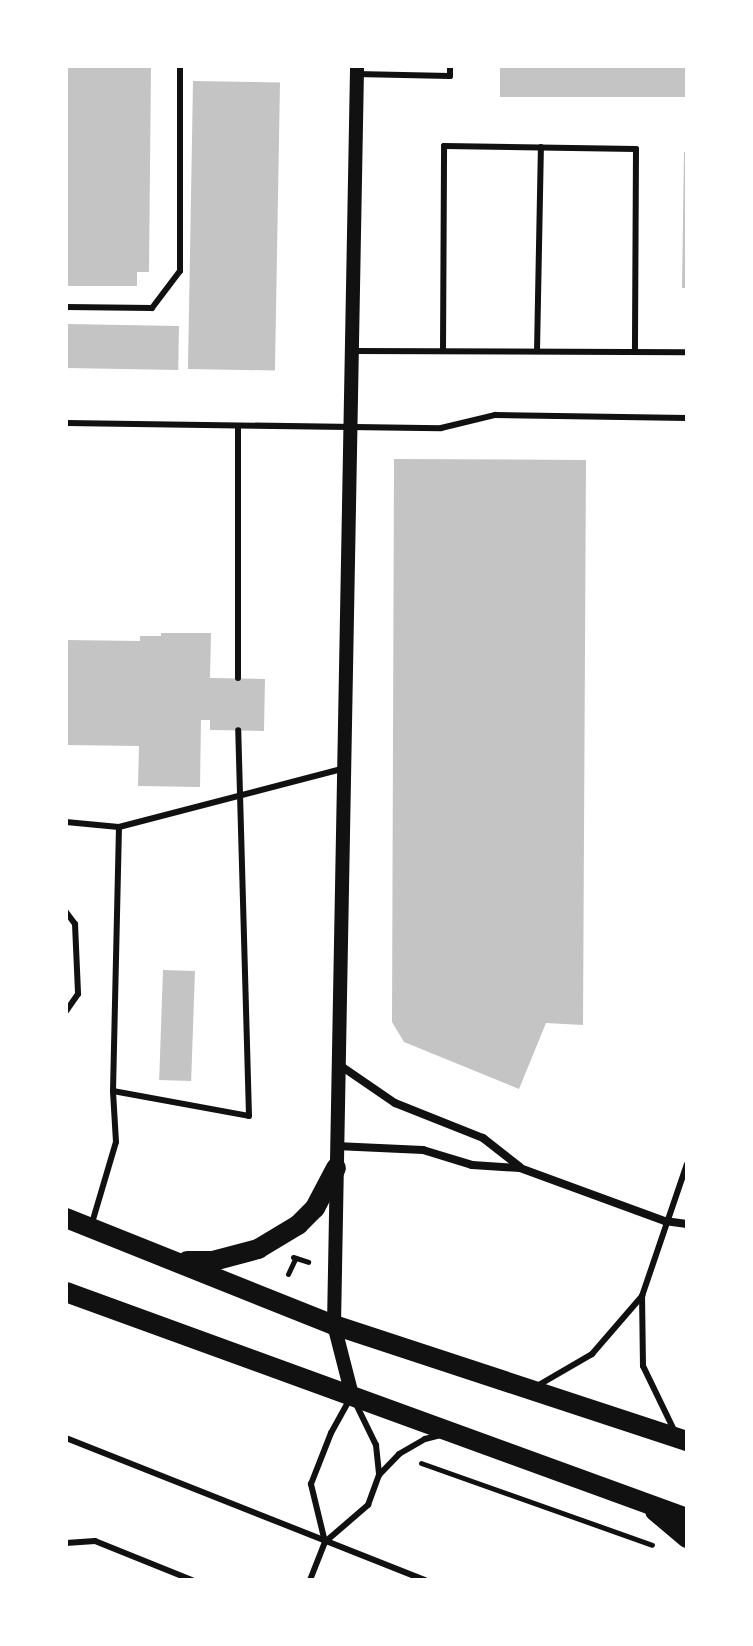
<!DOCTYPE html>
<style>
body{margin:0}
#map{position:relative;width:753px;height:1646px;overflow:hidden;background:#fff;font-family:Helvetica,sans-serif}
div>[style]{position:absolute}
.building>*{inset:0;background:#c4c4c4;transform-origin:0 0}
.path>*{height:5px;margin:-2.5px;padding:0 2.5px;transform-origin:2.5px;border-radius:2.5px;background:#111}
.service>*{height:6px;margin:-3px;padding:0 3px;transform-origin:3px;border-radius:3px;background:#111}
.minor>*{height:8px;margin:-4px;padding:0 4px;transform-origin:4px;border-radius:4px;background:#111}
.tertiary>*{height:14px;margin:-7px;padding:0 7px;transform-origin:7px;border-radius:7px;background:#111}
.primary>*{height:20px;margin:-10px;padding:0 10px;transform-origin:10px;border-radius:10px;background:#111}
span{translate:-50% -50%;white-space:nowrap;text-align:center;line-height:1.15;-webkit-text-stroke:6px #fff;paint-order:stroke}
.frame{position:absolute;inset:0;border:68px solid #fff;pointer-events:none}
</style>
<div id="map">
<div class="building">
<div style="clip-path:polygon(66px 66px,151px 66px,149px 272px,137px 272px,137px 286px,66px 286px)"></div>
<div style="left:500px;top:66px;width:187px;height:31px"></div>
<div style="left:193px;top:81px;width:87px;height:288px;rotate:1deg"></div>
<div style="clip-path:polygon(684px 152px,687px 152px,687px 288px,682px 288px)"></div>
<div style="left:66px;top:324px;width:113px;height:44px;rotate:1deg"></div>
<div style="clip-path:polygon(394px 459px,586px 460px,583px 1025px,546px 1023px,519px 1089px,404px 1042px,392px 1022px)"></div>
<div style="clip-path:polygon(161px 633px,211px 633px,210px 678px,265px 679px,264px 731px,210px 730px,210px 720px,201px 720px,200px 787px,138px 786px,139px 746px,66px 745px,66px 640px,140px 641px,140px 636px,161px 636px)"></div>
<div style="left:163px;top:970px;width:32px;height:110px;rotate:2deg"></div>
</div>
<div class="path">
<div style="left:293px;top:1257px;width:16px;rotate:18deg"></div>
<div style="left:288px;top:1274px;width:17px;rotate:-65deg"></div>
<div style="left:421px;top:1463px;width:245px;rotate:19.5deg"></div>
</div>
<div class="service">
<div style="left:356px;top:74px;width:94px;rotate:1.2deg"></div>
<div style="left:450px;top:76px;width:10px;rotate:-90deg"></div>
<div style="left:66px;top:307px;width:86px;rotate:0.7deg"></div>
<div style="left:152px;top:308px;width:46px;rotate:-52.9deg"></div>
<div style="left:180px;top:271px;width:205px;rotate:-90deg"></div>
<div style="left:353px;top:351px;width:334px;rotate:0.2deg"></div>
<div style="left:443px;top:351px;width:205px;rotate:-89.7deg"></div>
<div style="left:444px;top:146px;width:192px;rotate:0.9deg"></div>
<div style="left:636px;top:149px;width:203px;rotate:90.3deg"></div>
<div style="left:537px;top:351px;width:204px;rotate:-88.9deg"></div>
<div style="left:66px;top:423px;width:375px;rotate:0.8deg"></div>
<div style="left:441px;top:428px;width:56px;rotate:-13.5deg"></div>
<div style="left:495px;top:415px;width:192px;rotate:0.9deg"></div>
<div style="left:238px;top:678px;width:252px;rotate:-90deg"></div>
<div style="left:66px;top:822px;width:53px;rotate:5.4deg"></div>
<div style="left:119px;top:827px;width:230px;rotate:-14.6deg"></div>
<div style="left:66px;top:912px;width:15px;rotate:53deg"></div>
<div style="left:75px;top:924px;width:70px;rotate:87.5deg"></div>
<div style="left:78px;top:994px;width:21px;rotate:125deg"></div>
<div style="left:113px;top:1091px;width:138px;rotate:10.4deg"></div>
<div style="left:249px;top:1116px;width:386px;rotate:-91.6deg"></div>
<div style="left:92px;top:1223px;width:84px;rotate:-73.5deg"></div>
<div style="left:116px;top:1142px;width:51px;rotate:-93.4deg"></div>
<div style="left:113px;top:1091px;width:264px;rotate:-88.7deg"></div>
<div style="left:537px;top:1386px;width:64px;rotate:-30.2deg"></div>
<div style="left:592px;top:1354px;width:77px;rotate:-49.2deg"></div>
<div style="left:355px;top:1402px;width:48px;rotate:64deg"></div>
<div style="left:376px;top:1445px;width:30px;rotate:84deg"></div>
<div style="left:674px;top:1430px;width:71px;rotate:-115.8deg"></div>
<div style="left:643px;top:1366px;width:70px;rotate:-90.8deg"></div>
<div style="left:642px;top:1296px;width:139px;rotate:-71.2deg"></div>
<div style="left:66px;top:1438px;width:386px;rotate:21.6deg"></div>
<div style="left:325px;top:1542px;width:60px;rotate:-103.6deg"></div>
<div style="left:311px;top:1484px;width:55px;rotate:-68.6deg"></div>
<div style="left:331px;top:1433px;width:38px;rotate:-61deg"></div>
<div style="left:66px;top:1543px;width:29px;rotate:-4deg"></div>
<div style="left:95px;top:1541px;width:105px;rotate:21.9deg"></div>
<div style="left:310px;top:1580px;width:41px;rotate:-68.5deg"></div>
<div style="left:325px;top:1542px;width:57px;rotate:-40.7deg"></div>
<div style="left:368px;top:1505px;width:32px;rotate:-70deg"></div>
<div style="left:379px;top:1475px;width:29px;rotate:-46deg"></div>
<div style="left:399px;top:1454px;width:30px;rotate:-30deg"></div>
<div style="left:425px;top:1439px;width:16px;rotate:-14deg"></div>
</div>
<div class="minor">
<div style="left:338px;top:1064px;width:69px;rotate:34.4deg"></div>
<div style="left:395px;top:1103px;width:95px;rotate:21.7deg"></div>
<div style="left:483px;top:1138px;width:47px;rotate:38.1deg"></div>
<div style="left:336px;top:1146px;width:87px;rotate:2.6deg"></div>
<div style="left:423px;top:1150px;width:51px;rotate:17deg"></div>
<div style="left:472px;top:1165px;width:48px;rotate:3.6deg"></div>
<div style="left:520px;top:1168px;width:154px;rotate:20.1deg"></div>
<div style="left:665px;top:1221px;width:22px;rotate:8deg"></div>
</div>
<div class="tertiary">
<div style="left:352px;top:1395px;width:72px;rotate:-104.4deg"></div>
<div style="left:334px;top:1325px;width:1259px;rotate:-88.95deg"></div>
</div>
<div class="primary">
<div style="left:66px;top:1218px;width:289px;rotate:21.8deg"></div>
<div style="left:334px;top:1325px;width:372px;rotate:18.2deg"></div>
<div style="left:187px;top:1261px;width:26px"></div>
<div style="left:213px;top:1261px;width:47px;rotate:-14.9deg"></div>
<div style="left:258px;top:1249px;width:47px;rotate:-31deg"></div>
<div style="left:298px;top:1225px;width:24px;rotate:-45deg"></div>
<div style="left:315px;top:1208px;width:45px;rotate:-62.3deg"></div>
<div style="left:66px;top:1292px;width:661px;rotate:20deg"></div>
<div style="left:655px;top:1511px;width:42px;rotate:40.2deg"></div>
</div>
<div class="frame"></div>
</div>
